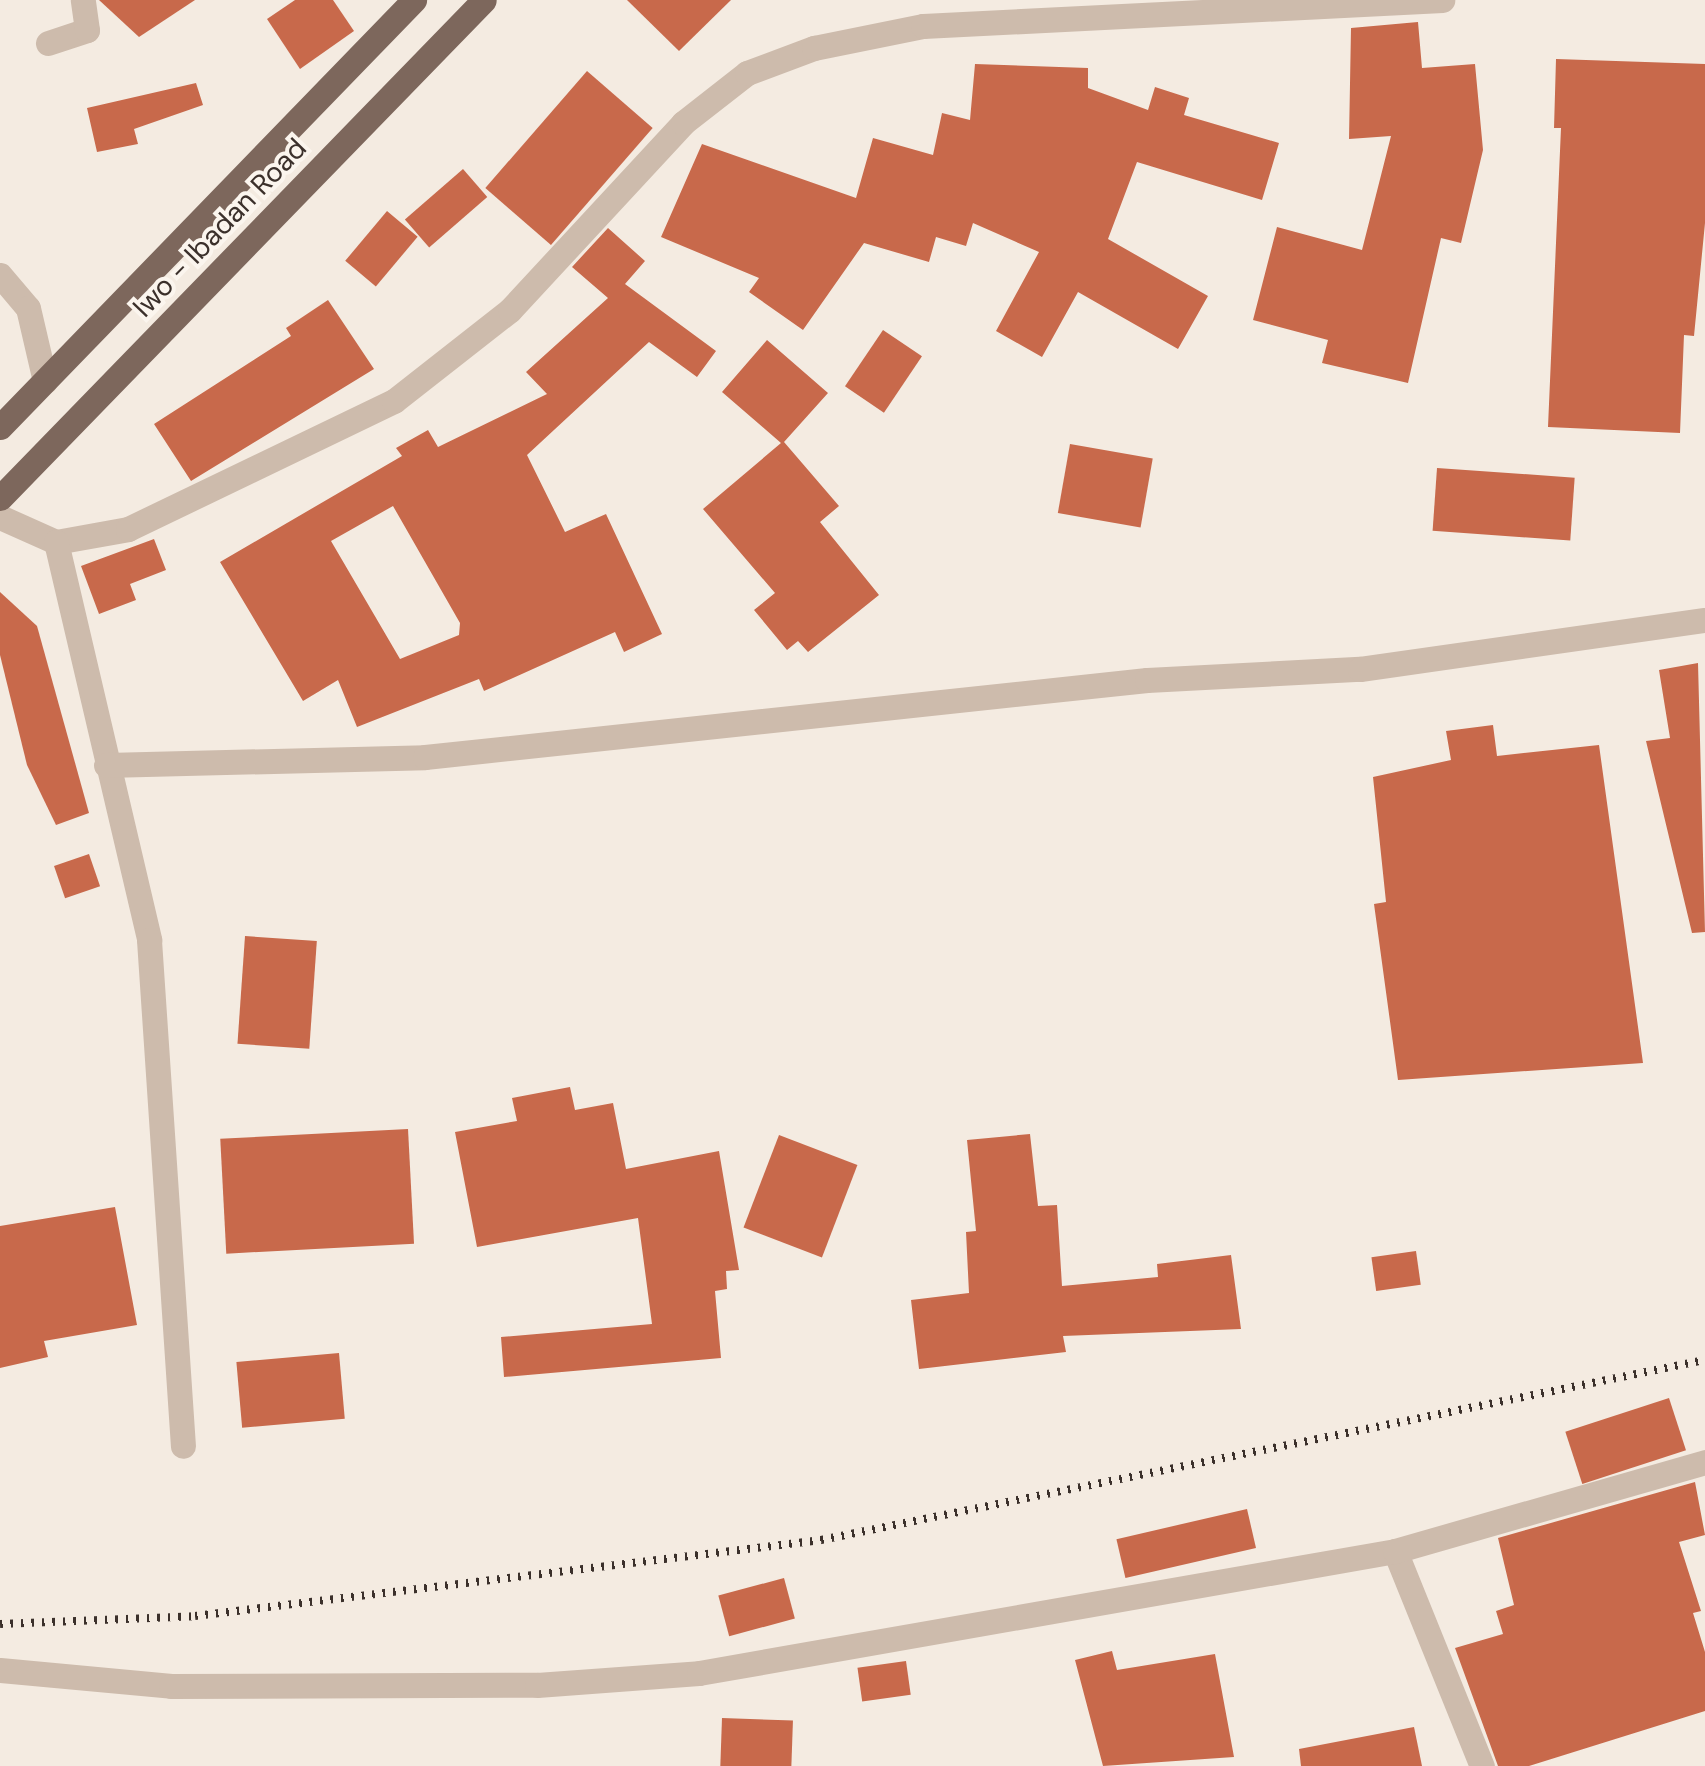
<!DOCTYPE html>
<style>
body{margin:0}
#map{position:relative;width:1705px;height:1766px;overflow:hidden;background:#f4ebe1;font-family:"DM Sans",sans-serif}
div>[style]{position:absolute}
.building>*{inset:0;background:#c8694b;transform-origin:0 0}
.minor>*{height:25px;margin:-12.5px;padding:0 12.5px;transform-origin:12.5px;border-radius:12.5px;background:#cdbbac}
.major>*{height:25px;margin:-12.5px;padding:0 12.5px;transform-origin:12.5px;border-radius:12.5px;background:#7d675c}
.rail>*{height:8px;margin-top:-4px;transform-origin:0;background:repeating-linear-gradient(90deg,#3b302b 0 2.5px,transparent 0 10.5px)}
span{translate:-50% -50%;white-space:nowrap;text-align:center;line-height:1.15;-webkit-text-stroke:8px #fbf5ee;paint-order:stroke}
.street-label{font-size:28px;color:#3b302b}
</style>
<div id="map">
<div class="building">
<div style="clip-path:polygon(99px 0,195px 0,139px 37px)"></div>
<div style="clip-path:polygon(295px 0,333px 0,354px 31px,300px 69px,267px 19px)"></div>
<div style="clip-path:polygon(627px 0,731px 0,679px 51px)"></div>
<div style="clip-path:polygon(1418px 22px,1422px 68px,1475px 64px,1483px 150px,1461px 243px,1441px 238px,1408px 383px,1322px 363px,1328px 340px,1253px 320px,1277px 227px,1362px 250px,1391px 136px,1349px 139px,1351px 28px)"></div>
<div style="clip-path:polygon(1556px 59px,1705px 64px,1705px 223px,1694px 336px,1684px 335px,1680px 433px,1548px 427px,1561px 128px,1554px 128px)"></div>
<div style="clip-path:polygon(975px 64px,1088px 68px,1088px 88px,1148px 110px,1155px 87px,1189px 98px,1184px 115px,1279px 143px,1262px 200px,1137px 162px,1108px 239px,1208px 296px,1178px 349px,1078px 292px,1042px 357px,996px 331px,1039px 252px,973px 223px,966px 246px,936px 237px,929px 262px,864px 243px,803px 330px,749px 292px,759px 278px,661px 237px,702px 144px,856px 198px,873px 138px,933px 155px,942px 113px,970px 120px)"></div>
<div style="left:587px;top:71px;width:87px;height:155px;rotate:41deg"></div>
<div style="clip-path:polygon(196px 83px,203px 105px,134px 129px,138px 144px,97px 152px,87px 108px)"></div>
<div style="left:463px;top:169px;width:37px;height:77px;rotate:49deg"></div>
<div style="left:387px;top:211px;width:40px;height:65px;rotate:40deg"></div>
<div style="clip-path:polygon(evenodd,608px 228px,645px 261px,625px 284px,716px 351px,697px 377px,649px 342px,527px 455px,565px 532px,606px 514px,662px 634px,624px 652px,615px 632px,484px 691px,479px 679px,357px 727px,338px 680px,303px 701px,220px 562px,402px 456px,396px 448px,428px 430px,438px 447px,547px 394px,526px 372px,608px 298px,572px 267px,608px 228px,393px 506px,460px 623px,459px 635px,400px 659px,331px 541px,393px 506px)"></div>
<div style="clip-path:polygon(328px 300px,374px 369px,191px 481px,154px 424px,291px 336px,286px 328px)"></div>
<div style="left:883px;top:330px;width:47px;height:68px;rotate:34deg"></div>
<div style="clip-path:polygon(767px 340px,828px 393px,784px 442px,839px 506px,820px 522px,879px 595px,808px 652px,798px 641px,787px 650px,754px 610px,775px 593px,703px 509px,781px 443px,722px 392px)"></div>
<div style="left:1070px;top:444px;width:84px;height:70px;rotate:10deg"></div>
<div style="left:1437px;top:468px;width:138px;height:63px;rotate:4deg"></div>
<div style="clip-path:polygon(154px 539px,166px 570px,130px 584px,136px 600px,99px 614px,81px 566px)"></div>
<div style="clip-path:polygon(0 592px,37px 626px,89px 813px,56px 825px,27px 765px,0 655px)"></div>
<div style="clip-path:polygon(1698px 663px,1705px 932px,1692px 933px,1646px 741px,1670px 738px,1659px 670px)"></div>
<div style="clip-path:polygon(1493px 725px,1497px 756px,1599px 745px,1643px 1063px,1398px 1080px,1374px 904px,1386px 902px,1373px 777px,1451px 760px,1446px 731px)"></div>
<div style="left:89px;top:854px;width:34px;height:37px;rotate:71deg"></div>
<div style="left:245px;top:936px;width:72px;height:108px;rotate:4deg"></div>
<div style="clip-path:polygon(570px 1087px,575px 1110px,613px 1103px,626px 1169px,719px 1151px,739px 1270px,726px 1271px,727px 1289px,715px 1291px,721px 1358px,504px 1377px,501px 1337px,652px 1324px,638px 1218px,477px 1247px,455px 1132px,517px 1121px,512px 1098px)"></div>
<div style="left:408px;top:1129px;width:115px;height:188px;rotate:87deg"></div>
<div style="clip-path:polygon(1030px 1134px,1038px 1206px,1057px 1205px,1062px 1286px,1158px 1277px,1157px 1264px,1231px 1255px,1241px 1329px,1063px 1336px,1066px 1352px,919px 1369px,911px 1300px,969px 1293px,966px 1232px,976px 1231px,967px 1140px)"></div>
<div style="left:779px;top:1135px;width:84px;height:99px;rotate:21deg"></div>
<div style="clip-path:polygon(115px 1207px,137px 1325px,44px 1341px,48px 1357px,0 1368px,0 1226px)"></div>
<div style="left:1416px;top:1251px;width:34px;height:45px;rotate:82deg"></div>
<div style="left:339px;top:1353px;width:66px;height:103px;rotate:85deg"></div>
<div style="left:1669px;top:1398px;width:55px;height:109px;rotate:72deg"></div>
<div style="clip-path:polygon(1695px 1482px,1705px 1535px,1679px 1542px,1701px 1611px,1693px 1613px,1705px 1652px,1705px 1711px,1529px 1766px,1498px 1766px,1455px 1648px,1503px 1634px,1496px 1611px,1514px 1605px,1498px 1538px)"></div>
<div style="left:1247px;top:1509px;width:40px;height:134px;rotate:77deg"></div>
<div style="left:784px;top:1578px;width:42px;height:68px;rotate:75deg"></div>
<div style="clip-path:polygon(1112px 1651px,1117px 1670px,1215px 1654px,1234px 1757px,1103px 1766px,1075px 1660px)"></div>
<div style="left:906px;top:1661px;width:34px;height:49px;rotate:82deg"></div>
<div style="left:722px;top:1718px;width:71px;height:48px;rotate:2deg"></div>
<div style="clip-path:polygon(1414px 1727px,1422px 1766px,1301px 1766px,1299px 1749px)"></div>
</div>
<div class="minor">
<div style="left:48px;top:43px;width:41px;rotate:-18.4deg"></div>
<div style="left:87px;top:30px;width:30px;rotate:-98deg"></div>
<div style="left:0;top:275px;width:43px;rotate:49.7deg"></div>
<div style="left:28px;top:308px;width:75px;rotate:76.9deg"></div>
<div style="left:0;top:517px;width:61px;rotate:24.1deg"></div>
<div style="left:56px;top:542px;width:73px;rotate:-10.2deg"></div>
<div style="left:128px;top:529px;width:295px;rotate:-25.7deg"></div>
<div style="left:394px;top:401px;width:147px;rotate:-38.1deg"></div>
<div style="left:510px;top:310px;width:255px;rotate:-47.2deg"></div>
<div style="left:683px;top:123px;width:81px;rotate:-38deg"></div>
<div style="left:747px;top:73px;width:72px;rotate:-20.5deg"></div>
<div style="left:814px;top:48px;width:111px;rotate:-11.4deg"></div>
<div style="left:923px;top:26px;width:520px;rotate:-2.87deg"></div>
<div style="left:56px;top:542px;width:409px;rotate:76.8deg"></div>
<div style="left:149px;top:940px;width:507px;rotate:86.16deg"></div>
<div style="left:106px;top:765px;width:319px;rotate:-1.4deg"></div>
<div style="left:425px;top:757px;width:726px;rotate:-6.09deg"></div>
<div style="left:1147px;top:680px;width:213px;rotate:-3deg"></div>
<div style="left:1360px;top:669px;width:348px;rotate:-8.1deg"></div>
<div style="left:1395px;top:1551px;width:232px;rotate:68deg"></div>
<div style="left:0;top:1670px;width:172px;rotate:5.3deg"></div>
<div style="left:171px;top:1686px;width:366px;rotate:-0.2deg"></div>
<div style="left:537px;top:1685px;width:162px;rotate:-4.2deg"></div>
<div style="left:699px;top:1673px;width:707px;rotate:-9.94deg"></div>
<div style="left:1395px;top:1551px;width:323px;rotate:-16deg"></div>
</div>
<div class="major">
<div style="left:0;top:427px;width:595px;rotate:-45.89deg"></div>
<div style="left:0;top:498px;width:694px;rotate:-45.82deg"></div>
</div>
<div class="rail">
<div style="left:0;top:1624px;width:195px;rotate:-2.3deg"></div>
<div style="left:195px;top:1616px;width:631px;rotate:-6.92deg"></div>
<div style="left:821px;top:1540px;width:902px;rotate:-11.51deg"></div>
</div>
<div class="street-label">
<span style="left:220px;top:228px;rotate:-46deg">Iwo - Ibadan Road</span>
</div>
</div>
